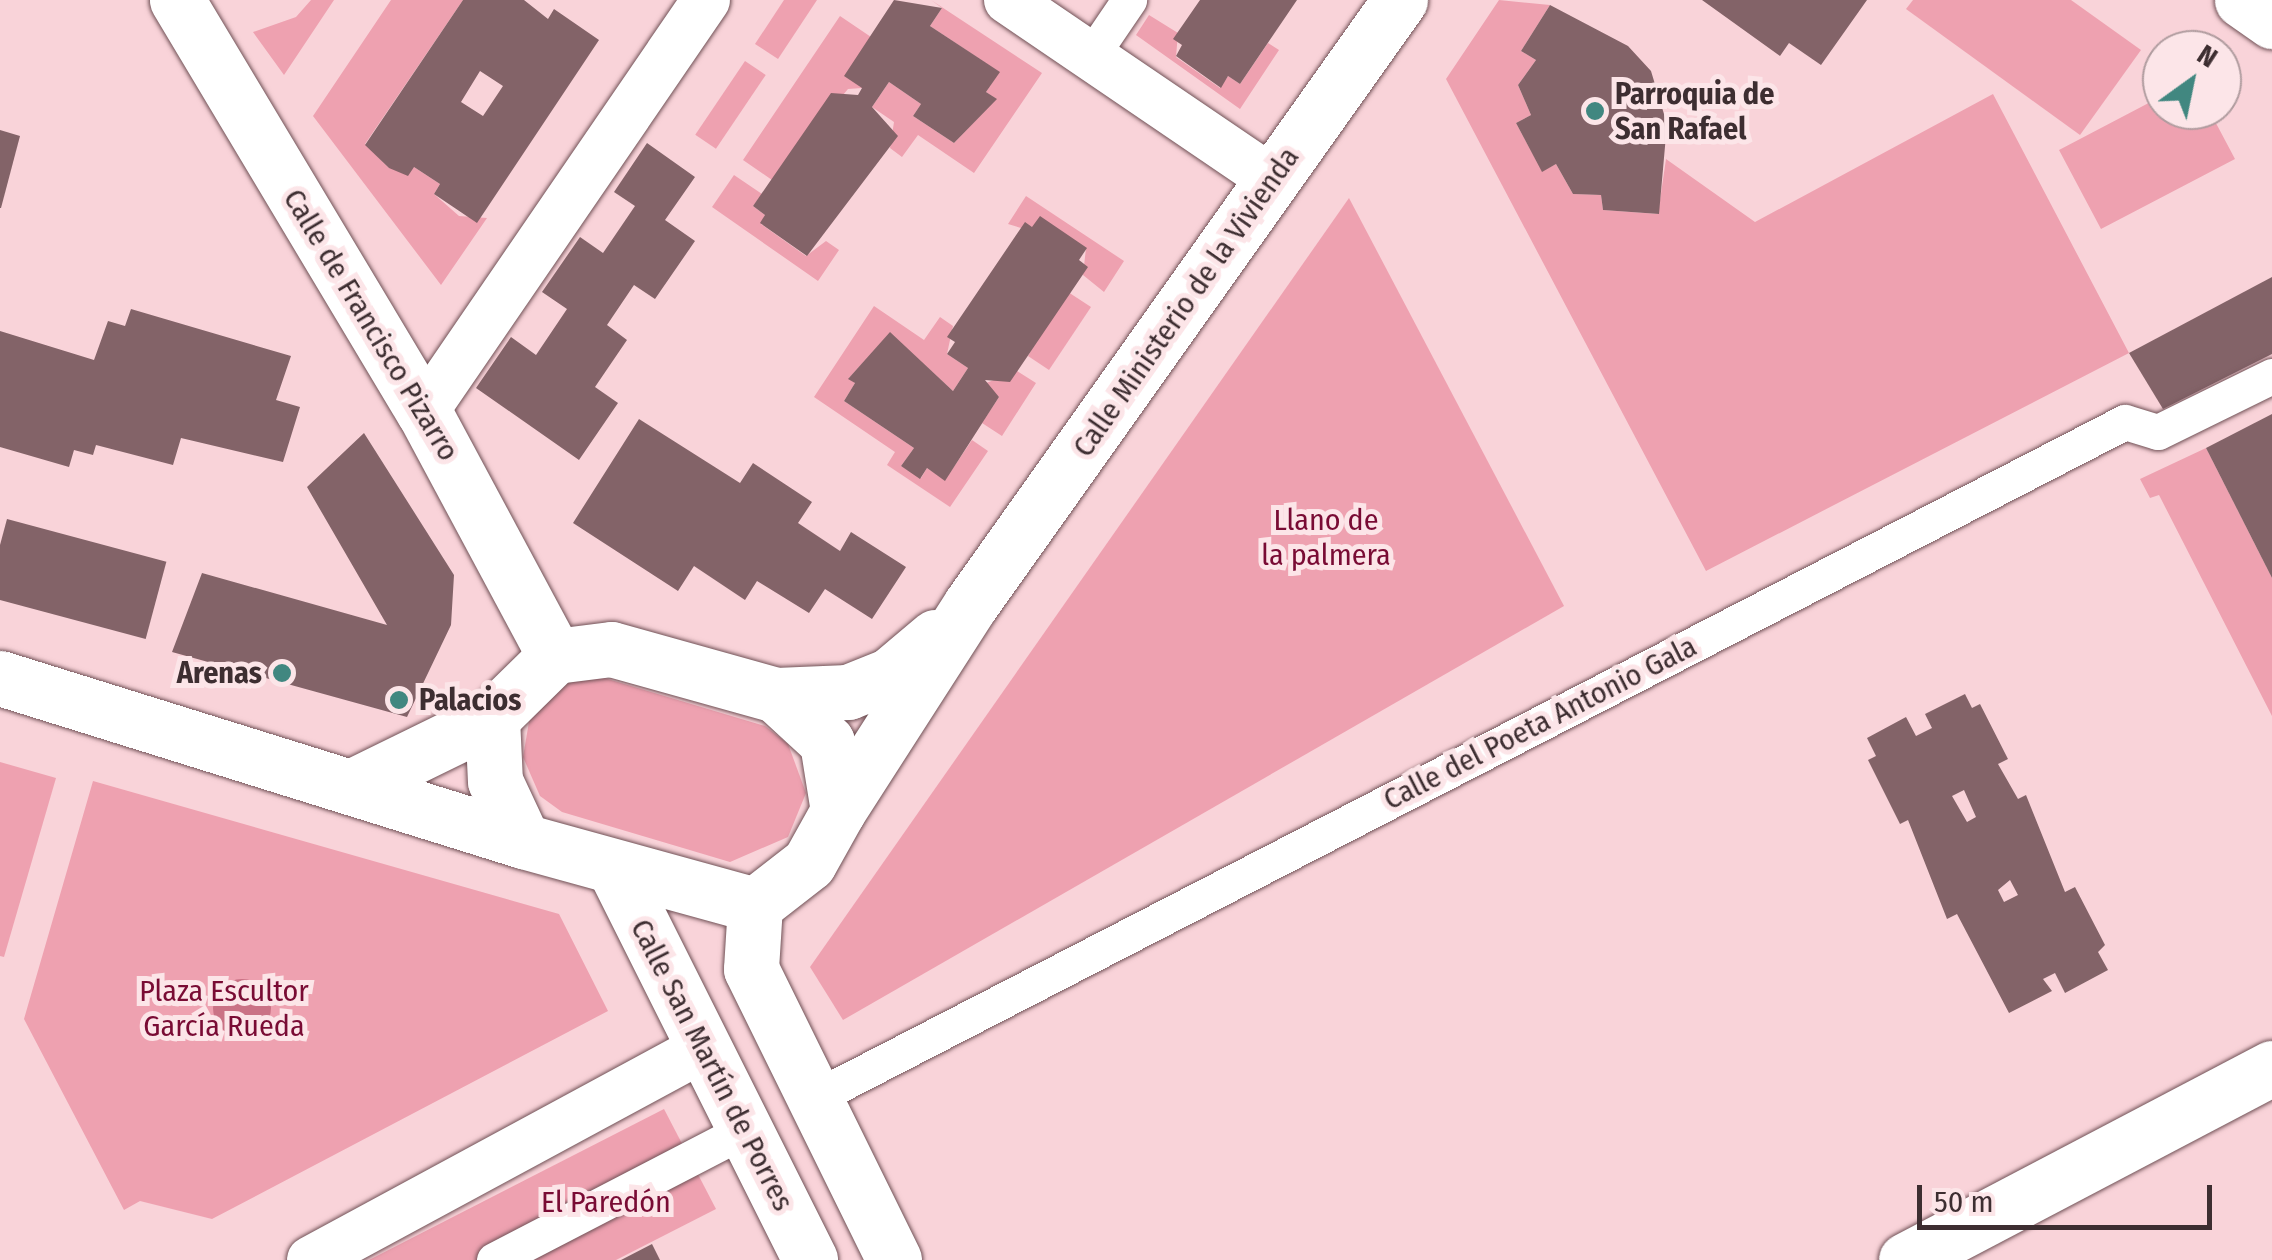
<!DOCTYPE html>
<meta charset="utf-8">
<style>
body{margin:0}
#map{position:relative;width:2272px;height:1260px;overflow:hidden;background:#f9d3d9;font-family:"Fira Sans Condensed",sans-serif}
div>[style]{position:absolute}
.green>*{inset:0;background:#eea1b0;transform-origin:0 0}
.water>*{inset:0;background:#ca7285}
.round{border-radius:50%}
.building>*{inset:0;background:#836368;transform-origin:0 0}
.roads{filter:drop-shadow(0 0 2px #705156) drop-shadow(0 0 2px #705156)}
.pedestrian>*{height:35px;margin:-17.5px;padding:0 17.5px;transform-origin:17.5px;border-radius:17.5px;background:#fff}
.minor>*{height:48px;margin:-24px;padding:0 24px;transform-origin:24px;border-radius:24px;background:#fff}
.tertiary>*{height:55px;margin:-27.5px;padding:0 27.5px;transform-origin:27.5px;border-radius:27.5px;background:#fff}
.secondary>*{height:55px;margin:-27.5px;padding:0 27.5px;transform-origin:27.5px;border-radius:27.5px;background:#fff}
.dots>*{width:28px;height:28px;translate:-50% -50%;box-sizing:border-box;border:5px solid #fce5e8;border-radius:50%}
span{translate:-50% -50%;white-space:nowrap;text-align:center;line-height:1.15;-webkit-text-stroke:10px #fce5e8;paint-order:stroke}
.poi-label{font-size:30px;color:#3d2e31;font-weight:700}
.left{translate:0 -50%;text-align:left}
.right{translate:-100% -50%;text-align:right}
.street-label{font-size:30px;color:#3d2e31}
.park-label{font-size:30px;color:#790b34}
.north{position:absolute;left:2142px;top:30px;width:100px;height:100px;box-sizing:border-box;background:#fce5e8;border:2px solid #b09c9f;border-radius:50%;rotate:33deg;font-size:28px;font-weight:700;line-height:40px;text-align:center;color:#3d2e31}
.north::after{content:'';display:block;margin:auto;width:35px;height:45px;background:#418780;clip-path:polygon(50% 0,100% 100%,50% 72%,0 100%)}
.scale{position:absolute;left:1917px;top:1185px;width:295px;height:45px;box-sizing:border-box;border:5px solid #3d2e31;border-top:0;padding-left:12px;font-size:30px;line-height:35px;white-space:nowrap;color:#3d2e31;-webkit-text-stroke:8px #fce5e8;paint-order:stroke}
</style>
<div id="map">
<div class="green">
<div style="clip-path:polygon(311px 0,334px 0,284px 75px,253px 32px,296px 17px)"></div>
<div style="clip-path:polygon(391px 0,463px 0,365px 144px,389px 168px,414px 167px,440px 184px,434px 194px,459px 216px,487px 218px,441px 285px,313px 116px)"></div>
<div style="clip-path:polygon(784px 0,817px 0,778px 59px,755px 44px)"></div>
<div style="clip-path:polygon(931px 0,1042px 73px,974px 173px,918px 135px,902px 157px,890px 148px,894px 122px,872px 107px,889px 82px,921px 104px,913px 116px,954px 143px,996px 99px,986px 92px,999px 72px,930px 26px,942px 8px)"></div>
<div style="clip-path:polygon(1499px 0,1550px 5px,1521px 51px,1536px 60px,1518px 85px,1531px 115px,1516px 123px,1542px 171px,1556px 164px,1573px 194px,1601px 195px,1603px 210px,1658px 214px,1666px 159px,1755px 222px,1993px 94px,2129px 353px,1706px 571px,1446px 79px)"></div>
<div style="clip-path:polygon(1913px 0,2071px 0,2141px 50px,2080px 135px,1906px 9px)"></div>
<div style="clip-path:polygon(1149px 15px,1178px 33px,1176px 57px,1220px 88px,1228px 76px,1240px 84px,1268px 43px,1279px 50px,1240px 109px,1136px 35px)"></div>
<div style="clip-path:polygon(840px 16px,871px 37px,862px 88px,848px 89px,772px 180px,743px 160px)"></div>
<div style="left:745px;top:61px;width:25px;height:89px;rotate:34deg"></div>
<div style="clip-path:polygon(2162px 96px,2162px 110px,2209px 110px,2235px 159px,2101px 229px,2059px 150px)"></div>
<div style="clip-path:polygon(734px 175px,762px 194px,753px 206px,765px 215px,761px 224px,806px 256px,826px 241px,839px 250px,818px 281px,712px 207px)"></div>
<div style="clip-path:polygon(1026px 196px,1124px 261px,1104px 292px,1083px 275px,1086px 248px,1008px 224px)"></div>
<div style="clip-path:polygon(1349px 198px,1564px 606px,843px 1020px,810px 967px)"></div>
<div style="clip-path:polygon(1065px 290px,1091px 307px,1049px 370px,1028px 356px)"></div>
<div style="clip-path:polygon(874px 306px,924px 340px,940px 317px,953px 326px,947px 354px,968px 368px,953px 391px,890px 333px,849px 378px,855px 383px,844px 401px,914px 448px,901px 466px,921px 478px,927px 468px,945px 480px,972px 440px,988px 451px,950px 507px,887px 465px,895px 452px,814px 397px)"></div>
<div style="clip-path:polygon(1017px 371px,1036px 383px,1002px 436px,982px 423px,999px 397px,981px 385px)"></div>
<div style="clip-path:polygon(2206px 448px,2272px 578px,2272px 716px,2159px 495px,2150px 498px,2140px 479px)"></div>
<div style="clip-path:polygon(601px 677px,765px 726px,788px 744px,806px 793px,788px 837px,730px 862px,562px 812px,540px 796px,523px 757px,530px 716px,569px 680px)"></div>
<div style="clip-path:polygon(0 762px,56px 778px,4px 957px,0 956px)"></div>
<div style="clip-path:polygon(93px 781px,559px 914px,608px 1011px,212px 1219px,140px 1201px,124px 1210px,24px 1019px)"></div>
<div style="clip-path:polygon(664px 1109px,716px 1209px,616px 1260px,369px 1260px)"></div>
</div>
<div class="water">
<div class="round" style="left:213px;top:979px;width:58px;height:58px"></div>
</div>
<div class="building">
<div style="clip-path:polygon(evenodd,463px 0,524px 0,548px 19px,554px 9px,599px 40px,477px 223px,434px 194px,440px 184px,414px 167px,408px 176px,389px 168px,365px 145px,463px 0,480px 71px,503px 86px,483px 116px,461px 102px,480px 71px)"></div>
<div style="clip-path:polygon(894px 0,942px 8px,930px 26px,1000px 72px,986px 92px,997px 99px,954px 143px,913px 116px,921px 104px,889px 82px,872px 107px,898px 136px,807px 256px,760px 223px,765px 215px,753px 206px,831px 93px,858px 95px,862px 88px,844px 76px)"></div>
<div style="clip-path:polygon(1200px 0,1297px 0,1240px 84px,1228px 76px,1221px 88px,1176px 56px,1182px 45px,1173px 39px)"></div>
<div style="clip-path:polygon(1702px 0,1867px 0,1821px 65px,1789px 43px,1780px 56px)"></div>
<div style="clip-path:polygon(1550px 5px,1628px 46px,1651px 71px,1667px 124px,1659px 214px,1603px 210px,1601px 195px,1573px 194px,1556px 164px,1542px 172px,1516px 123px,1531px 115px,1518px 85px,1536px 60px,1521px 51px)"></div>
<div style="clip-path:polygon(0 130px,20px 136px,1px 208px,0 208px)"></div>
<div style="clip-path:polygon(647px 143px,695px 177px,665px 220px,695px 241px,655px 299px,634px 285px,607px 325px,627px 340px,595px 387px,618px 403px,579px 460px,476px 388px,511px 337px,536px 355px,567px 309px,542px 292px,580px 237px,603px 253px,635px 206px,614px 192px)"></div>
<div style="clip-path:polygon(1040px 216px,1087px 248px,1079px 260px,1088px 267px,1010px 382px,985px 380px,999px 397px,945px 481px,927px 468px,920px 479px,901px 466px,914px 448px,844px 401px,855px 383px,848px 379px,890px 332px,953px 391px,968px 368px,947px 354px,955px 342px,947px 337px,1025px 222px,1032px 227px)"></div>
<div style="clip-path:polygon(2272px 277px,2272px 354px,2163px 409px,2129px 353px)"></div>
<div style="clip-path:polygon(131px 309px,291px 356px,276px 400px,300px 407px,283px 462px,181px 438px,173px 465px,96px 445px,93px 455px,74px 450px,69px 467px,0 447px,0 331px,94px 360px,108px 321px,125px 326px)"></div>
<div style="clip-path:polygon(2272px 414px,2272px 578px,2206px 448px)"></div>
<div style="clip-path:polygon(639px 419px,740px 483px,753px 463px,812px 502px,798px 523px,840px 551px,851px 532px,906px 567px,872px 619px,825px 589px,809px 613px,757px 581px,745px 600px,694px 566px,678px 591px,573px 523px)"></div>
<div style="clip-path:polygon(364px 433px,454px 575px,451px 625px,407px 717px,172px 652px,202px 573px,387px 625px,307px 487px)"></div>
<div style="left:7px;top:519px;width:165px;height:80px;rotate:15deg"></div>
<div style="clip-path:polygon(evenodd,1965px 694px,1972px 708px,1980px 704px,2008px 759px,1998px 764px,2018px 799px,2026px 795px,2065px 892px,2075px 887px,2105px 945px,2098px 952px,2108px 970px,2065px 993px,2055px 973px,2043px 979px,2052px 991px,2009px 1013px,1957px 914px,1947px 919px,1908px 820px,1900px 824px,1868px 760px,1876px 756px,1867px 738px,1906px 717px,1916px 736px,1932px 728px,1925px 714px,1965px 694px,1964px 790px,1976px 817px,1967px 822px,1952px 796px,1964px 790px,1965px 694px,2010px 880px,2018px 895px,2004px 902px,1998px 890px,2010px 880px)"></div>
<div style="clip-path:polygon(652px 1244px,660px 1260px,621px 1260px)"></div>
</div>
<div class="roads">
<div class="pedestrian">
<div style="left:1091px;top:56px;width:68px;rotate:-55.8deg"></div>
<div style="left:812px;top:1099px;width:1477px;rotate:-27.28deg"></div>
<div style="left:2125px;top:422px;width:34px;rotate:17deg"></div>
<div style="left:2158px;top:432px;width:127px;rotate:-26.2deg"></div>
<div style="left:494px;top:1260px;width:280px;rotate:-27.4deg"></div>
</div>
<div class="minor">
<div style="left:1008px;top:0;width:320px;rotate:34.2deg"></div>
<div style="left:424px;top:412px;width:499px;rotate:-55.6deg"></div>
<div style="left:311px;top:1260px;width:443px;rotate:-28.4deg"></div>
</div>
<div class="tertiary">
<div style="left:177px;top:0;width:480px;rotate:59.1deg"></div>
<div style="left:424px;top:412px;width:277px;rotate:61.8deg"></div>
<div style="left:2242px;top:0;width:37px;rotate:35deg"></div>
<div style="left:776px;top:695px;width:72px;rotate:-2.4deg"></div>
<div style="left:848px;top:692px;width:45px;rotate:-22deg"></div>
<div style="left:890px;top:675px;width:59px;rotate:-40.2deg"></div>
<div style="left:838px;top:811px;width:246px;rotate:-57.3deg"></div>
<div style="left:971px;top:604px;width:741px;rotate:-54.62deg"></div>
</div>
<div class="secondary">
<div style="left:0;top:678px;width:548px;rotate:17.31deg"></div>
<div style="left:523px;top:841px;width:241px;rotate:15.4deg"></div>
<div style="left:755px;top:905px;width:68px;rotate:-37.9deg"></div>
<div style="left:809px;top:863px;width:60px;rotate:-60.9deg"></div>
<div style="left:838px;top:811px;width:70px;rotate:-99.1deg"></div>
<div style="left:827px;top:742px;width:69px;rotate:-137.3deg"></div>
<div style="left:776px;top:695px;width:171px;rotate:-164.4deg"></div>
<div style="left:611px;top:649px;width:56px;rotate:172.9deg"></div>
<div style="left:555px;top:656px;width:88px;rotate:135.5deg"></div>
<div style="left:492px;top:718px;width:63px;rotate:87.3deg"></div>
<div style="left:495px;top:781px;width:66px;rotate:65deg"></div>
<div style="left:351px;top:787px;width:157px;rotate:-26.1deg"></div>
<div style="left:614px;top:868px;width:438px;rotate:63.4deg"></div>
<div style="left:755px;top:905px;width:64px;rotate:93.6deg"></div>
<div style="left:751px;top:969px;width:324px;rotate:63.8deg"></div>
<div style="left:1906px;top:1260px;width:413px;rotate:-27.7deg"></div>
</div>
</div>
<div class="dots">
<div style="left:1595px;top:111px;background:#418780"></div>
<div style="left:282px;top:673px;background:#418780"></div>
<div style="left:399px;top:700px;background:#418780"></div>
</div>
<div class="poi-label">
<span class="left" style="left:1615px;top:111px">Parroquia de<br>San Rafael</span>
<span class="right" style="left:262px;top:673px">Arenas</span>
<span class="left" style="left:419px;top:700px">Palacios</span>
</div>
<div class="street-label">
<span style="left:1186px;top:302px;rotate:-55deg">Calle Ministerio de la Vivienda</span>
<span style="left:371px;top:325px;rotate:59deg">Calle de Francisco Pizarro</span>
<span style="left:1540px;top:723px;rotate:-27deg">Calle del Poeta Antonio Gala</span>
<span style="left:712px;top:1065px;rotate:63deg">Calle San Martín de Porres</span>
</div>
<div class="park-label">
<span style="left:1326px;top:537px">Llano de<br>la palmera</span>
<span style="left:224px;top:1008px">Plaza Escultor<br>García Rueda</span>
<span style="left:606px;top:1202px">El Paredón</span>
</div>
<div class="north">N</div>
<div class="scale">50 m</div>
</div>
